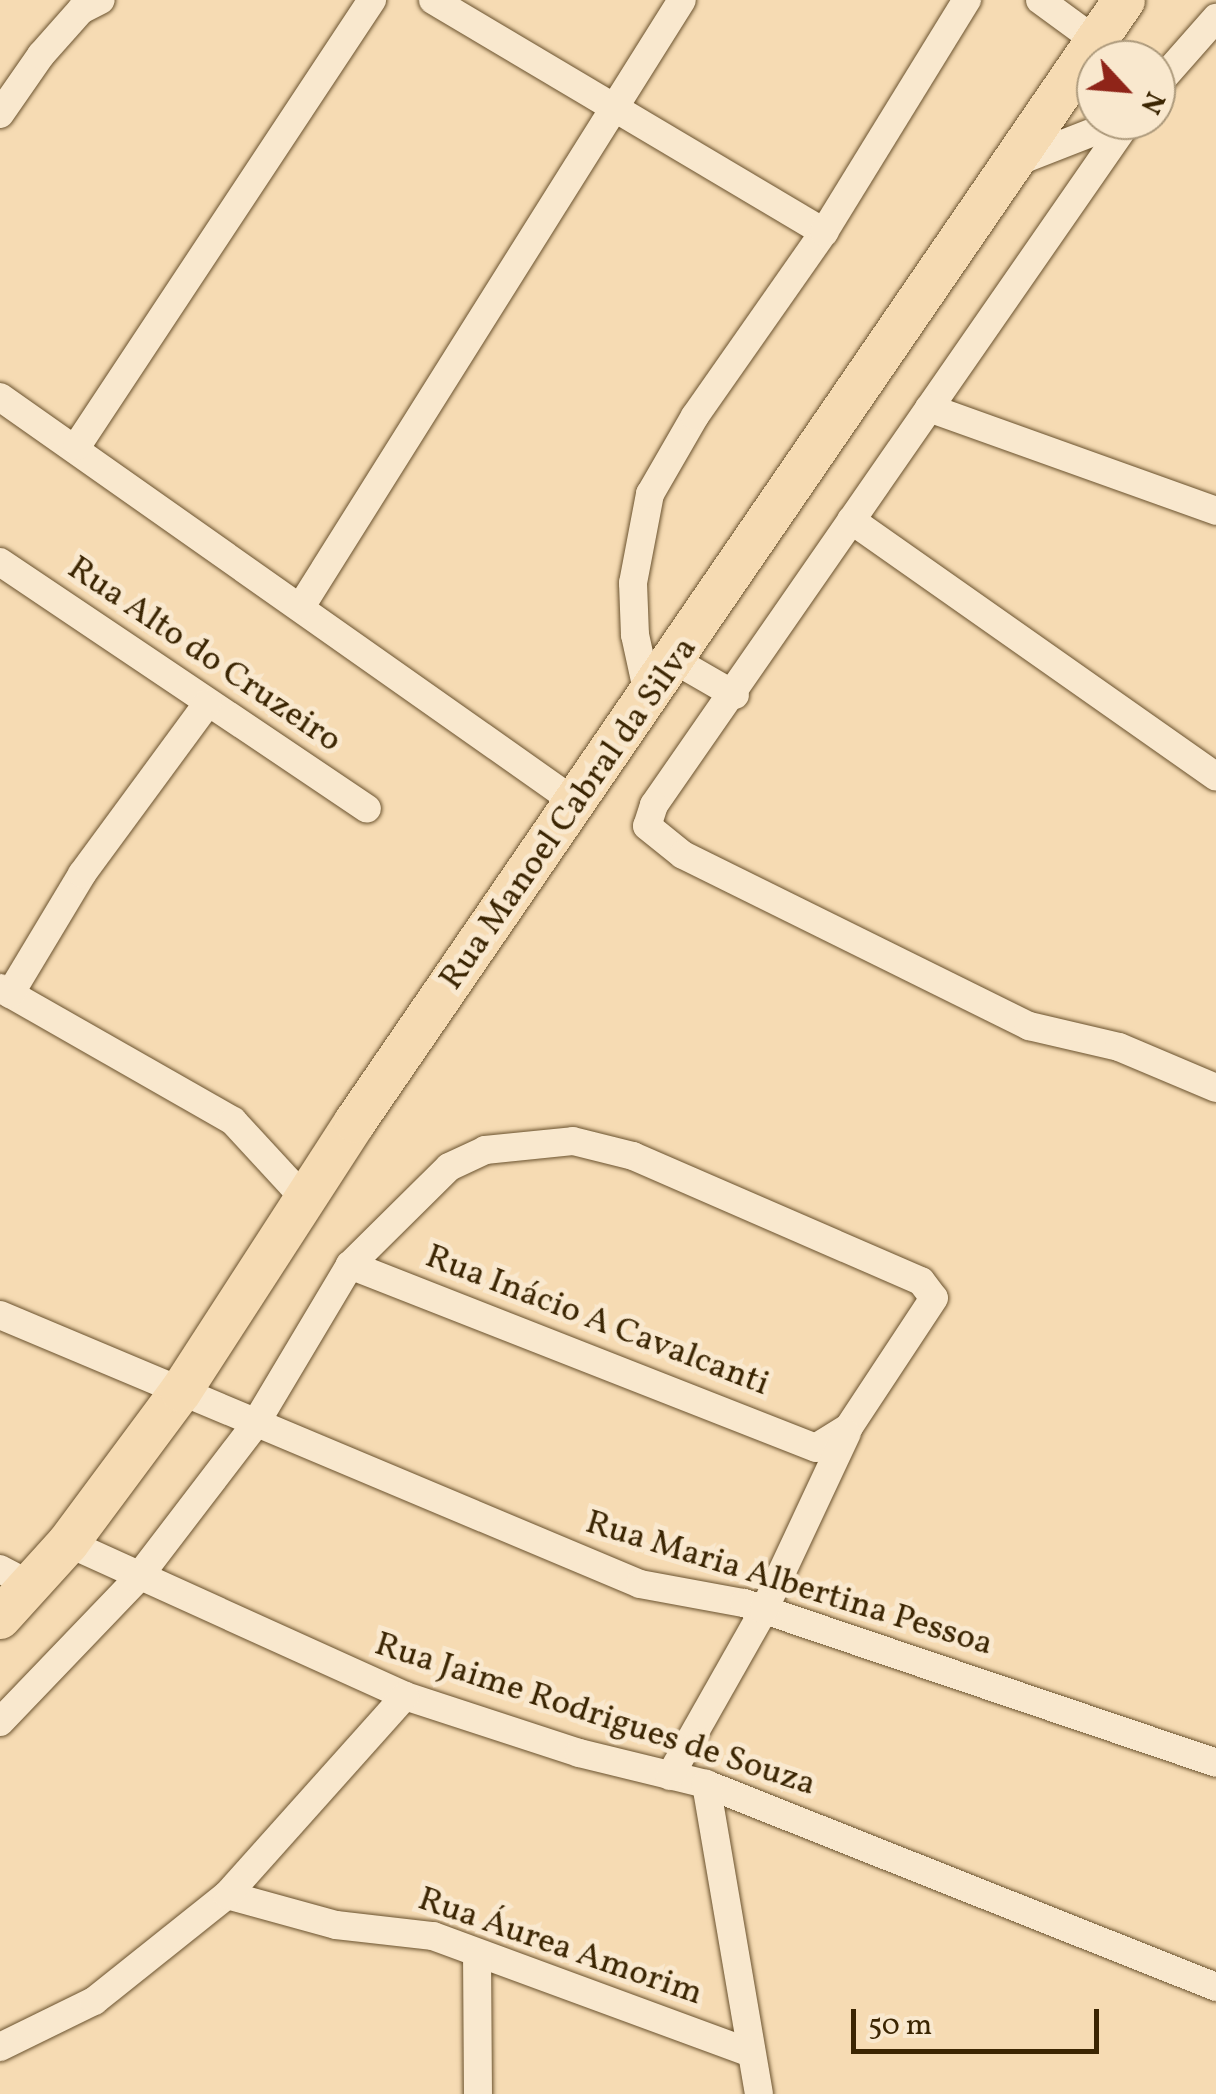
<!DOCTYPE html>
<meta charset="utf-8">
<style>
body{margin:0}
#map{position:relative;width:1216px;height:2094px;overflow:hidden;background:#f6dbb3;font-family:Vollkorn,serif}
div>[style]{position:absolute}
.roads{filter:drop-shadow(0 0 2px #6a522e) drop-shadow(0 0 2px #6a522e)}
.street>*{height:28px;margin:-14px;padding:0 14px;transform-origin:14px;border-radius:14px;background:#f9e8ce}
.primary>*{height:42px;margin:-21px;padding:0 21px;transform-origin:21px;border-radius:21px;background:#f6dbb3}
span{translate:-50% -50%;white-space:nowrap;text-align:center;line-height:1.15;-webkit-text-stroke:10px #f9e8ce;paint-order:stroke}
.street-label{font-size:35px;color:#3b2502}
.north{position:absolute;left:1076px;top:40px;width:100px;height:100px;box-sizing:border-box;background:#f9e8ce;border:2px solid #ad9a7c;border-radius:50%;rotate:116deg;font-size:28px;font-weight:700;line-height:40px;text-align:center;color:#3b2502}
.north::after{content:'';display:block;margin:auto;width:35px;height:45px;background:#8f2418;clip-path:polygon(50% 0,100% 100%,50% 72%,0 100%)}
.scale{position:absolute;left:851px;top:2009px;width:248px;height:45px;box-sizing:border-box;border:5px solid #3b2502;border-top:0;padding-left:12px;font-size:30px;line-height:35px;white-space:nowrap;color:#3b2502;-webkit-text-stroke:8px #f9e8ce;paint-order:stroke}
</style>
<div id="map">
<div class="roads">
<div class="street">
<div style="left:433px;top:0;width:455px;rotate:30.7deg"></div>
<div style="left:1040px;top:0;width:69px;rotate:36.2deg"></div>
<div style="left:1156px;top:86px;width:91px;rotate:-48.6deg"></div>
<div style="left:0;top:114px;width:72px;rotate:-55.2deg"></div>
<div style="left:41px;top:55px;width:60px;rotate:-48.4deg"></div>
<div style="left:81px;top:10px;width:22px;rotate:-27deg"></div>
<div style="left:1129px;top:120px;width:834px;rotate:124.74deg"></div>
<div style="left:654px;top:805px;width:22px;rotate:108deg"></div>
<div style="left:647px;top:826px;width:46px;rotate:38.9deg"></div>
<div style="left:683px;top:855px;width:386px;rotate:26.3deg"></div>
<div style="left:1029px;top:1026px;width:92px;rotate:13.1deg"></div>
<div style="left:1119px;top:1047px;width:105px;rotate:22.9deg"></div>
<div style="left:1014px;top:163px;width:118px;rotate:-21.4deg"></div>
<div style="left:0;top:397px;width:703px;rotate:35.16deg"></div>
<div style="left:929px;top:408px;width:305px;rotate:19.7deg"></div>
<div style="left:77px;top:446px;width:535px;rotate:-56.52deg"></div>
<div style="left:851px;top:520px;width:446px;rotate:35.1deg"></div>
<div style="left:0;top:562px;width:442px;rotate:33.9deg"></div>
<div style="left:302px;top:605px;width:714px;rotate:-57.87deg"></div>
<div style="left:676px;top:661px;width:68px;rotate:30deg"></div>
<div style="left:649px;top:699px;width:66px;rotate:-102.3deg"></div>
<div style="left:635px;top:635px;width:52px;rotate:-92.2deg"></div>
<div style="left:633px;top:583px;width:91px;rotate:-79.2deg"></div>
<div style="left:650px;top:494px;width:90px;rotate:-60deg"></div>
<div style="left:695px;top:416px;width:225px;rotate:-55deg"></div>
<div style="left:824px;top:232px;width:273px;rotate:-58.4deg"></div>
<div style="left:0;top:988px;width:268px;rotate:29.7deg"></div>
<div style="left:233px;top:1121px;width:106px;rotate:47.3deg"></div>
<div style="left:10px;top:994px;width:140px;rotate:-59deg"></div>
<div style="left:82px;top:874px;width:211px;rotate:-53.7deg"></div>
<div style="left:0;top:1315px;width:694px;rotate:22.8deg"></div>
<div style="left:640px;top:1584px;width:106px;rotate:10.4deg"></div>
<div style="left:744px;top:1603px;width:498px;rotate:18.7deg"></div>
<div style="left:68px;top:1543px;width:370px;rotate:24.4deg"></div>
<div style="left:405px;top:1696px;width:183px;rotate:18.1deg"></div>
<div style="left:579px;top:1753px;width:131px;rotate:13.7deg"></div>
<div style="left:706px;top:1784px;width:549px;rotate:21.7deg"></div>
<div style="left:0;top:1569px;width:34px;rotate:28deg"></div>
<div style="left:0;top:1722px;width:198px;rotate:-46.2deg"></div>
<div style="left:137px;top:1579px;width:193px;rotate:-52.6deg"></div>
<div style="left:254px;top:1426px;width:187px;rotate:-59.2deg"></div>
<div style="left:350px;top:1265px;width:139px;rotate:-44.7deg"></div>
<div style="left:449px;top:1167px;width:40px;rotate:-25deg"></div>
<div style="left:485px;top:1150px;width:88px;rotate:-5.8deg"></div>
<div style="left:573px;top:1141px;width:62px;rotate:14deg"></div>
<div style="left:633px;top:1156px;width:314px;rotate:23.5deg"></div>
<div style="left:921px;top:1281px;width:21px;rotate:53deg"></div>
<div style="left:934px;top:1298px;width:154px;rotate:123.4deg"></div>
<div style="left:849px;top:1427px;width:39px;rotate:148deg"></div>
<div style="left:816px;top:1448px;width:501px;rotate:-158.56deg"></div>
<div style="left:670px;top:1776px;width:191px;rotate:-60.5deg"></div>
<div style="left:764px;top:1610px;width:195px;rotate:-64.9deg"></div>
<div style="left:706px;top:1784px;width:314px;rotate:80.3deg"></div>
<div style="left:227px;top:1895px;width:113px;rotate:15.4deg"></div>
<div style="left:336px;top:1925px;width:98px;rotate:6.5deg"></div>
<div style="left:433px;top:1936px;width:339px;rotate:20.2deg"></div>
<div style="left:477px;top:1953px;width:141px;rotate:89.6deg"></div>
<div style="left:0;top:2047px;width:105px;rotate:-26.1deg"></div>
<div style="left:94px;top:2001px;width:170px;rotate:-38.6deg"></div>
<div style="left:227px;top:1895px;width:267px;rotate:-48.2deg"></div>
</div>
<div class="primary">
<div style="left:0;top:1618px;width:101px;rotate:-47.8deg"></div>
<div style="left:68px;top:1543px;width:189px;rotate:-53.4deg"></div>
<div style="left:181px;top:1391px;width:320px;rotate:-57.1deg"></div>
<div style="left:355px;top:1122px;width:1360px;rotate:-55.57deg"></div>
</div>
</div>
<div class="street-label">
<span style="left:204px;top:655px;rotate:34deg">Rua Alto do Cruzeiro</span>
<span style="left:569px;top:814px;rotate:-55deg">Rua Manoel Cabral da Silva</span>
<span style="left:597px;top:1321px;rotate:21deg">Rua Inácio A Cavalcanti</span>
<span style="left:789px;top:1584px;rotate:17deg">Rua Maria Albertina Pessoa</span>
<span style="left:595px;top:1715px;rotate:18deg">Rua Jaime Rodrigues de Souza</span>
<span style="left:560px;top:1947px;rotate:19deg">Rua Áurea Amorim</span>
</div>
<div class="north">N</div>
<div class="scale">50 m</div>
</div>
